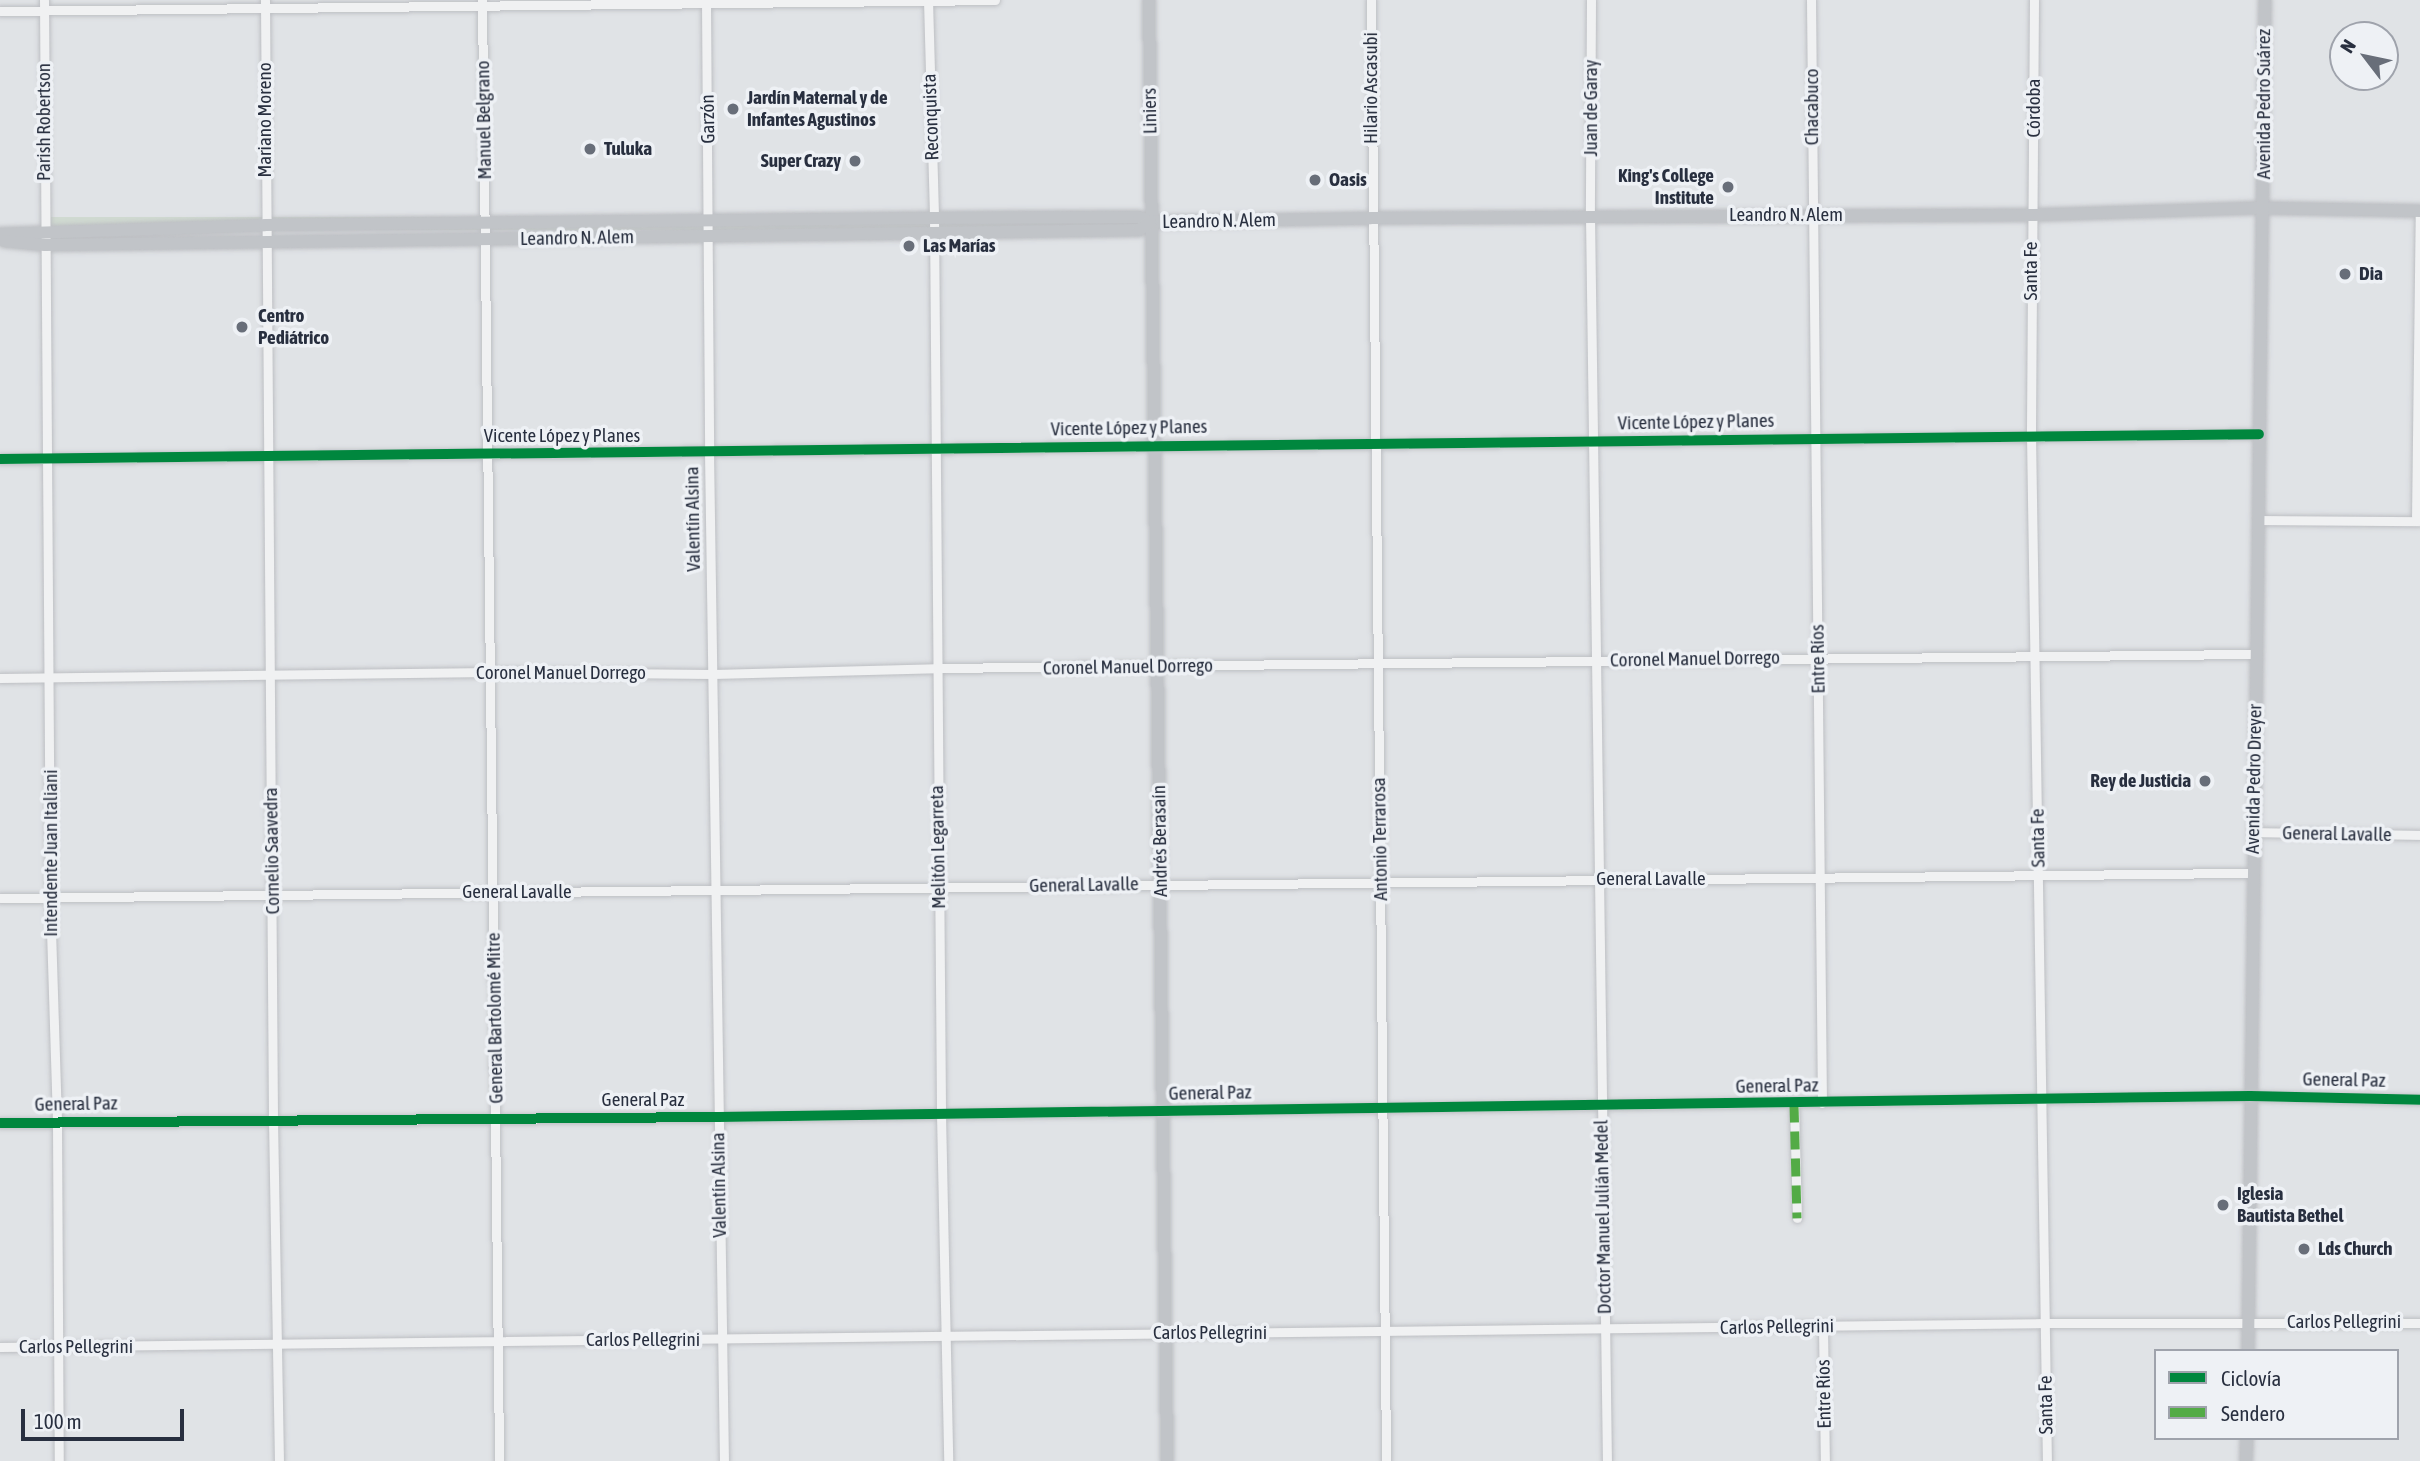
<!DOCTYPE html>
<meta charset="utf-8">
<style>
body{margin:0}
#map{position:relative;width:2420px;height:1461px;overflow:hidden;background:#e0e3e6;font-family:"Asap Condensed",sans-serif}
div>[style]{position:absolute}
.green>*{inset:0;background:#d0dad1;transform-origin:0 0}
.roads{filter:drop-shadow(0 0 2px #bdbfc3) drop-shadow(0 0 2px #bdbfc3)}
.street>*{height:9px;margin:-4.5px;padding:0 4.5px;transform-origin:4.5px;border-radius:4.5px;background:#f0f1f2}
.secondary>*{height:12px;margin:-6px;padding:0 6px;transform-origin:6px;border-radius:6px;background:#c1c4c8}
.quiet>*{height:9px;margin-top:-4.5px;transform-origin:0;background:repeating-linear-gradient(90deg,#53ab46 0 18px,transparent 0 27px)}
.cycleway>*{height:10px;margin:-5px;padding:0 5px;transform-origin:5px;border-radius:5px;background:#00873e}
.dots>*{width:19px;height:19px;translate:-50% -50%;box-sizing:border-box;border:4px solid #eef1f5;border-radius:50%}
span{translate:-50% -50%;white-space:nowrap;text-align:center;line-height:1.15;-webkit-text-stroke:7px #eef1f5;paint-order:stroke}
.street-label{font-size:19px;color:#282f3f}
.poi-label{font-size:19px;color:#282f3f;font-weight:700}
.left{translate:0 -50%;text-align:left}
.right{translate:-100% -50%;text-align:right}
.legend{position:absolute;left:2154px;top:1349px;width:245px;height:91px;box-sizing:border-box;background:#eef1f5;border:2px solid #9fa3ac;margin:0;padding:9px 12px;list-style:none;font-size:21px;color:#282f3f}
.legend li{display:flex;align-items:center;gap:14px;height:35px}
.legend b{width:35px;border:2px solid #9fa3ac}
.north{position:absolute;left:2329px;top:21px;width:70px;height:70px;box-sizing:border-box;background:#eef1f5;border:2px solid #9fa3ac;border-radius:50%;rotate:302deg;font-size:19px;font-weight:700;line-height:28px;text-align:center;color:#282f3f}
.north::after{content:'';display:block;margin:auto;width:24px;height:32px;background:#686e79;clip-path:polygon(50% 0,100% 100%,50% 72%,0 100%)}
.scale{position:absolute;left:21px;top:1409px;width:163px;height:32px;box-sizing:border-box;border:4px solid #282f3f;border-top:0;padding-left:9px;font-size:21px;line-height:24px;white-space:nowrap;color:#282f3f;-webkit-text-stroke:5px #eef1f5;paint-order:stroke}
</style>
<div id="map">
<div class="green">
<div style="left:1139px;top:217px;width:13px;height:1094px;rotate:90deg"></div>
</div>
<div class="roads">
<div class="street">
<div style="left:44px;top:0;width:898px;rotate:89.62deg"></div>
<div style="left:50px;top:898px;width:224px;rotate:88.2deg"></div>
<div style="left:57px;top:1122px;width:339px;rotate:89.7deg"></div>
<div style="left:265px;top:0;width:1119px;rotate:89.59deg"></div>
<div style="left:273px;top:1119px;width:342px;rotate:89deg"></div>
<div style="left:482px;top:0;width:1461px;rotate:89.33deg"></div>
<div style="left:706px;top:0;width:452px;rotate:89.6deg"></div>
<div style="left:709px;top:452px;width:1009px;rotate:89.15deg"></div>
<div style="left:928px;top:0;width:218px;rotate:88.4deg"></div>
<div style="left:934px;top:218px;width:896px;rotate:89.55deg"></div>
<div style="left:941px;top:1114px;width:347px;rotate:88.8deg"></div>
<div style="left:1371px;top:0;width:1461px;rotate:89.41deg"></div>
<div style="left:1591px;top:0;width:216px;rotate:90.3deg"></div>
<div style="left:1590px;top:216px;width:1245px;rotate:89.22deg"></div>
<div style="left:1811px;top:0;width:1103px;rotate:89.43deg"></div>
<div style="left:2034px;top:0;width:435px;rotate:90.4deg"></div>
<div style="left:2031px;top:435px;width:1026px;rotate:89.11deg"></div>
<div style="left:0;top:11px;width:995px;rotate:-0.63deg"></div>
<div style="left:0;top:459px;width:2259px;rotate:-0.63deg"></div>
<div style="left:2259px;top:520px;width:160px;rotate:0.4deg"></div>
<div style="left:2416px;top:521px;width:310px;rotate:-89.3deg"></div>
<div style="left:0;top:678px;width:491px;rotate:-0.7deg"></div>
<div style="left:491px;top:672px;width:222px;rotate:0.5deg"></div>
<div style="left:713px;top:674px;width:223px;rotate:-1.5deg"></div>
<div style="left:936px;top:668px;width:1320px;rotate:-0.61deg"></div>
<div style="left:2253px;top:832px;width:167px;rotate:1deg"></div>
<div style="left:0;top:898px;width:2253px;rotate:-0.64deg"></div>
<div style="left:1794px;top:1104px;width:114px;rotate:88.5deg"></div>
<div style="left:0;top:1123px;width:718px;rotate:-0.48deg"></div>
<div style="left:718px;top:1117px;width:1532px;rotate:-0.79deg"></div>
<div style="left:2250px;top:1096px;width:170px;rotate:1.3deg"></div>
<div style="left:1823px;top:1326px;width:135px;rotate:89.2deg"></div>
<div style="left:0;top:1347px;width:2045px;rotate:-0.67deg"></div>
<div style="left:2045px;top:1323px;width:375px"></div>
</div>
<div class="secondary">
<div style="left:1149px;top:0;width:1461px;rotate:89.29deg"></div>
<div style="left:0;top:234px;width:265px;rotate:-1.9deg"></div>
<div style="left:265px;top:225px;width:669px;rotate:-0.6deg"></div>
<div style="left:934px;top:218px;width:205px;rotate:-0.3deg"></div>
<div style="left:1139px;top:217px;width:13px;rotate:23deg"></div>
<div style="left:1151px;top:222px;width:220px;rotate:-1deg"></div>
<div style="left:1371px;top:218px;width:663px;rotate:-0.26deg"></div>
<div style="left:2034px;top:215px;width:229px;rotate:-1.8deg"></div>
<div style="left:2263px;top:208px;width:157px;rotate:1.1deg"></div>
<div style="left:4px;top:241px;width:41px;rotate:5.6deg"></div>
<div style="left:45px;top:245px;width:888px;rotate:-0.77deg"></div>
<div style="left:933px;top:233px;width:206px;rotate:-0.8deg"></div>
<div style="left:1139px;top:230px;width:14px;rotate:-34deg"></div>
<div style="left:2248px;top:1351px;width:1351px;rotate:-89.28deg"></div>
<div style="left:2246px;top:1461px;width:23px;rotate:-88deg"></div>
</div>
</div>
<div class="quiet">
<div style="left:1794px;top:1104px;width:114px;rotate:88.5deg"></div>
</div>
<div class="cycleway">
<div style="left:0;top:459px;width:2259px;rotate:-0.63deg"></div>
<div style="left:0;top:1123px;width:718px;rotate:-0.48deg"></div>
<div style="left:718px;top:1117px;width:1532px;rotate:-0.79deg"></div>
<div style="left:2250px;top:1096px;width:170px;rotate:1.3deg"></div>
</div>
<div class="dots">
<div style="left:733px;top:109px;background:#686e79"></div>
<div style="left:590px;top:149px;background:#686e79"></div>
<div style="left:855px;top:161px;background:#686e79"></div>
<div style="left:1315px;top:180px;background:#686e79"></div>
<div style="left:1728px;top:187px;background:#686e79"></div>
<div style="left:909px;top:246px;background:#686e79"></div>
<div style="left:2345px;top:274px;background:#686e79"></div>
<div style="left:242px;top:327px;background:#686e79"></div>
<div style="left:2205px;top:781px;background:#686e79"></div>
<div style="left:2223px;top:1205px;background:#686e79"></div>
<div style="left:2304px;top:1249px;background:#686e79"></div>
</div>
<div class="street-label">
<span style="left:1371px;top:88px;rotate:-90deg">Hilario Ascasubi</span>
<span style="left:2264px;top:104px;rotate:-90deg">Avenida Pedro Suárez</span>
<span style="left:1812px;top:107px;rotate:-90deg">Chacabuco</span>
<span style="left:1591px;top:108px;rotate:-90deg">Juan de Garay</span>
<span style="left:2034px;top:108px;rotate:-90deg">Córdoba</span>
<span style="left:1150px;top:111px;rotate:-91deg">Liniers</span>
<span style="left:931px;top:117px;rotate:-92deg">Reconquista</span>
<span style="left:708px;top:119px;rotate:-91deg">Garzón</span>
<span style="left:265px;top:120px;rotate:-90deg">Mariano Moreno</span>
<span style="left:484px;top:120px;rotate:-91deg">Manuel Belgrano</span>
<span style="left:44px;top:122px;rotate:-90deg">Parish Robertson</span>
<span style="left:1786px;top:215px">Leandro N. Alem</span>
<span style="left:1219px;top:221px;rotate:-1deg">Leandro N. Alem</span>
<span style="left:577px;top:238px;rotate:-1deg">Leandro N. Alem</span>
<span style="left:2031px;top:271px;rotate:-90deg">Santa Fe</span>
<span style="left:1696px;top:422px;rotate:-1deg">Vicente López y Planes</span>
<span style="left:1129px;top:428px;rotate:-1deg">Vicente López y Planes</span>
<span style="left:562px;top:436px">Vicente López y Planes</span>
<span style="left:693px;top:519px;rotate:-91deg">Valentín Alsina</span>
<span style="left:1695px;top:659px;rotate:-1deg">Coronel Manuel Dorrego</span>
<span style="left:1818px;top:659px;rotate:-91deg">Entre Ríos</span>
<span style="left:1128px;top:667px;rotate:-1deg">Coronel Manuel Dorrego</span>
<span style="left:561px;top:673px">Coronel Manuel Dorrego</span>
<span style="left:2254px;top:779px;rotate:-89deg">Avenida Pedro Dreyer</span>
<span style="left:2337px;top:834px;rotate:1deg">General Lavalle</span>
<span style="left:2038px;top:838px;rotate:-91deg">Santa Fe</span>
<span style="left:1380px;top:839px;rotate:-91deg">Antonio Terrarosa</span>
<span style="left:1160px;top:841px;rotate:-91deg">Andrés Berasaín</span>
<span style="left:938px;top:847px;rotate:-91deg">Melitón Legarreta</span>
<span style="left:272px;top:851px;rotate:-91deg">Cornelio Saavedra</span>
<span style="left:51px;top:853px;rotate:-90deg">Intendente Juan Italiani</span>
<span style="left:1651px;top:879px">General Lavalle</span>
<span style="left:1084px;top:885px;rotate:-1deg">General Lavalle</span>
<span style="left:517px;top:892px">General Lavalle</span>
<span style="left:495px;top:1018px;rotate:-91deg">General Bartolomé Mitre</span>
<span style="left:2344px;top:1080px;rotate:1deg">General Paz</span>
<span style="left:1777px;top:1086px;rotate:-1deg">General Paz</span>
<span style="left:1210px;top:1093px;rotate:-1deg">General Paz</span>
<span style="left:643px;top:1100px">General Paz</span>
<span style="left:76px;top:1104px;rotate:-1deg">General Paz</span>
<span style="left:719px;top:1185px;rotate:-91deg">Valentín Alsina</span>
<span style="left:1603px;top:1217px;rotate:-91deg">Doctor Manuel Julián Medel</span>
<span style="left:2344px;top:1322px">Carlos Pellegrini</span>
<span style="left:1777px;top:1327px;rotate:-1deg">Carlos Pellegrini</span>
<span style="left:1210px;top:1333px">Carlos Pellegrini</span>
<span style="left:643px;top:1340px">Carlos Pellegrini</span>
<span style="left:76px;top:1347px">Carlos Pellegrini</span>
<span style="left:1824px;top:1394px;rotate:-91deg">Entre Ríos</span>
<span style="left:2046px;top:1405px;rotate:-91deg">Santa Fe</span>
</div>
<div class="poi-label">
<span class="left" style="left:747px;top:109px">Jardín Maternal y de<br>Infantes Agustinos</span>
<span class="left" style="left:604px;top:149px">Tuluka</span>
<span class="right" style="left:841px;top:161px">Super Crazy</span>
<span class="right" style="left:1714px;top:187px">King's College<br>Institute</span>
<span class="left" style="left:1329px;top:180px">Oasis</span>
<span class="left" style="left:923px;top:246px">Las Marías</span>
<span class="left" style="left:2359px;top:274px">Dia</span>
<span class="left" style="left:258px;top:327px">Centro<br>Pediátrico</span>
<span class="right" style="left:2191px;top:781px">Rey de Justicia</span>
<span class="left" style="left:2237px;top:1205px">Iglesia<br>Bautista Bethel</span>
<span class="left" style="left:2318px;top:1249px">Lds Church</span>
</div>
<ul class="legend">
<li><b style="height:9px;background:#00873e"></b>Ciclovía</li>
<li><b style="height:9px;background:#53ab46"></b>Sendero</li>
</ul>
<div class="north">N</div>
<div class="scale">100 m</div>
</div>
